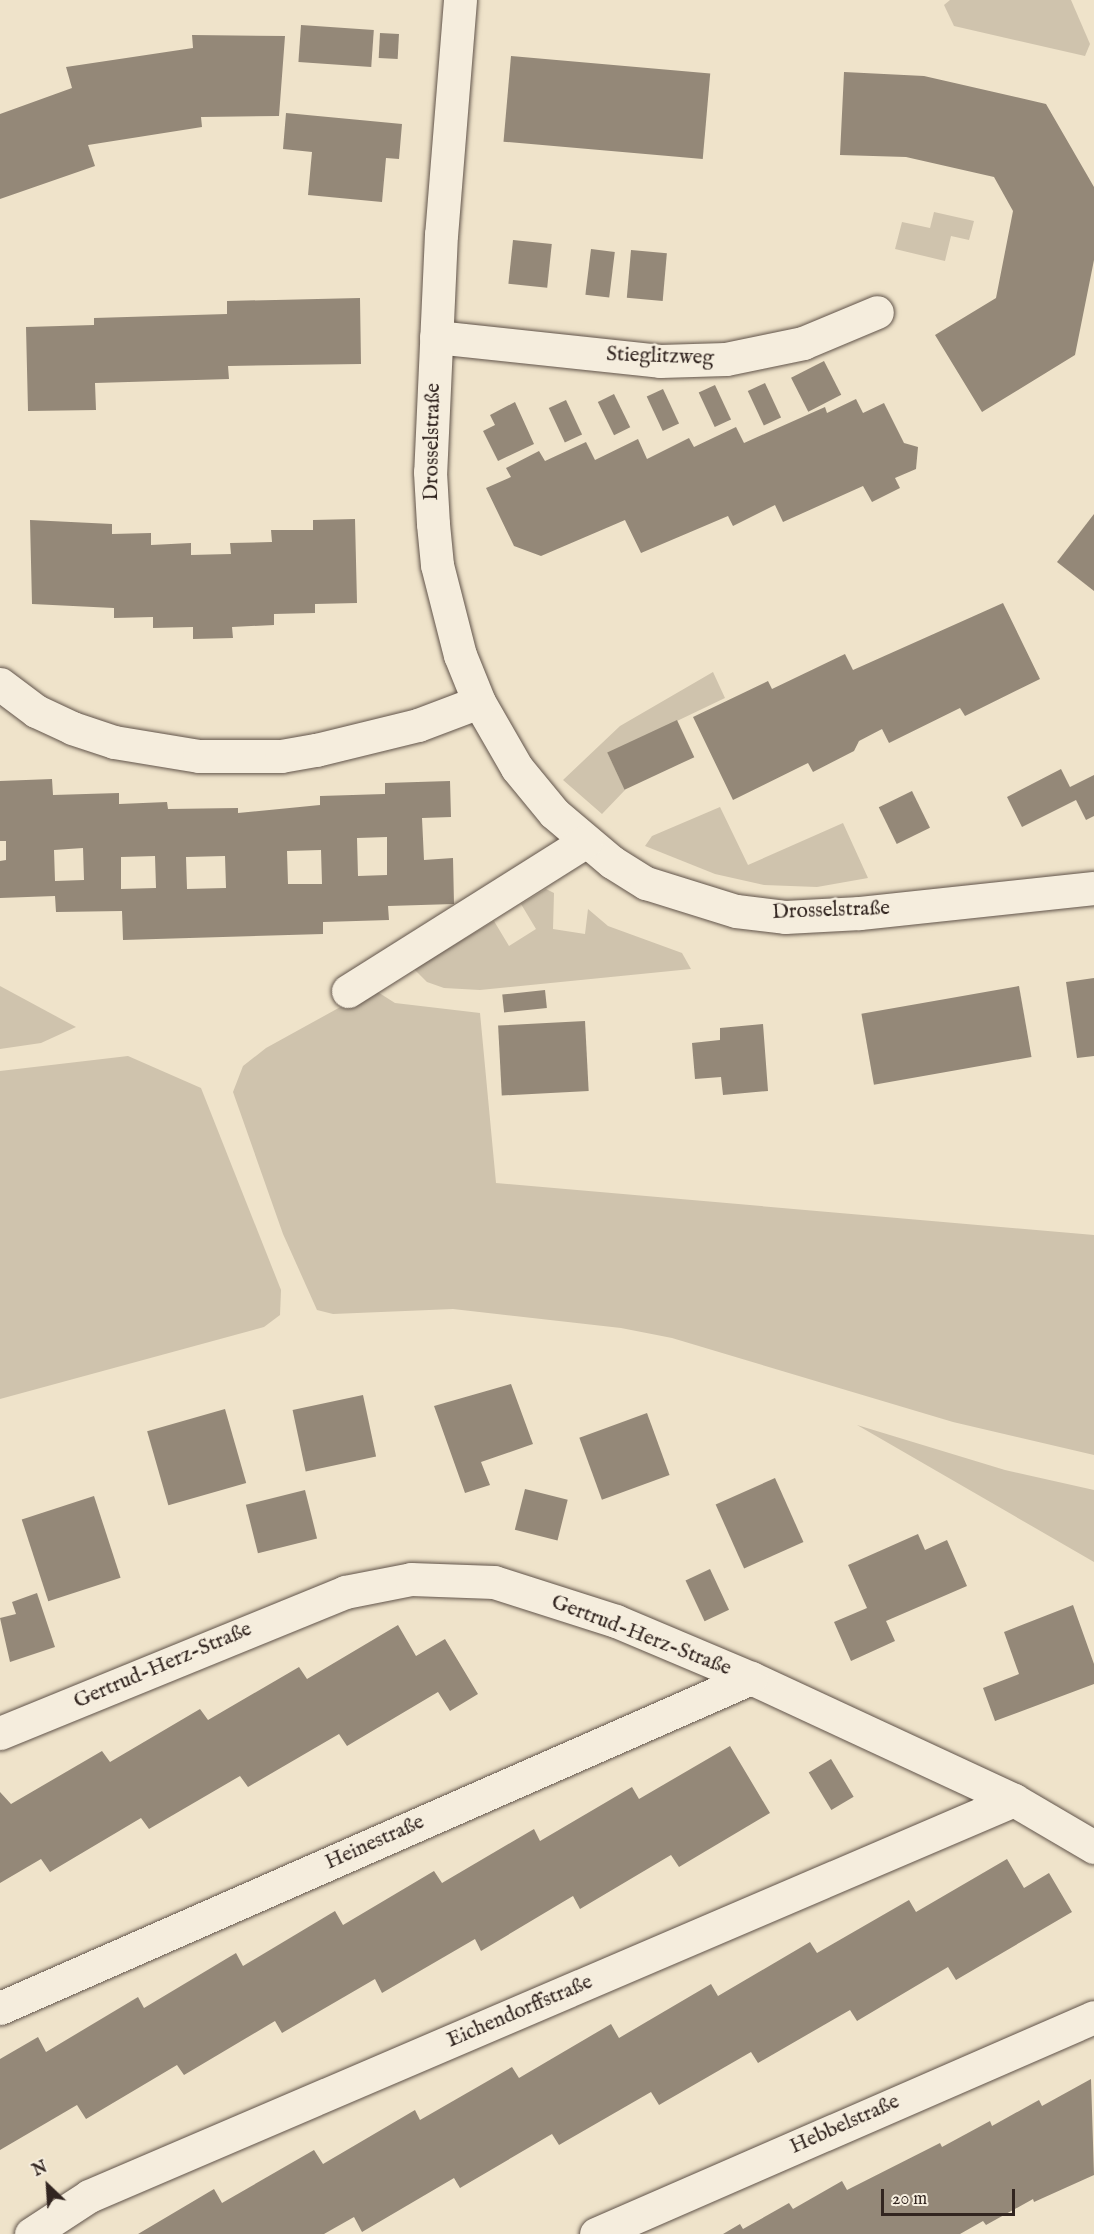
<!DOCTYPE html>
<meta charset="utf-8">
<style>
body{margin:0}
#map{position:relative;width:1094px;height:2234px;overflow:hidden;background:#efe3ca;font-family:"IM FELL English",serif}
div>[style]{position:absolute}
.green>*{inset:0;background:#cfc3ad}
.building>*{inset:0;background:#948878;transform-origin:0 0}
.roads{filter:drop-shadow(0 0 2px #61544a) drop-shadow(0 0 2px #61544a)}
.street>*{height:33px;margin:-16.5px;padding:0 16.5px;transform-origin:16.5px;border-radius:16.5px;background:#f5eddd}
span{translate:-50% -50%;white-space:nowrap;text-align:center;line-height:1.15;-webkit-text-stroke:5px #f5eddd;paint-order:stroke}
.street-label{font-size:21px;color:#322520}
.north{position:absolute;left:18px;top:2156px;width:60px;height:60px;-webkit-text-stroke:4px #f5eddd;paint-order:stroke;rotate:335deg;font-size:16px;font-weight:700;line-height:24px;text-align:center;color:#322520}
.north::after{content:'';display:block;margin:auto;width:21px;height:27px;background:#322520;clip-path:polygon(50% 0,100% 100%,50% 72%,0 100%)}
.scale{position:absolute;left:881px;top:2189px;width:134px;height:27px;box-sizing:border-box;border:3px solid #322520;border-top:0;padding-left:8px;font-size:18px;line-height:21px;white-space:nowrap;color:#322520;-webkit-text-stroke:4px #f5eddd;paint-order:stroke}
</style>
<div id="map">
<div class="green">
<div style="clip-path:polygon(950px 0,1071px 0,1090px 44px,1085px 56px,954px 26px,944px 5px)"></div>
<div style="clip-path:polygon(934px 212px,974px 221px,969px 240px,951px 236px,945px 261px,895px 249px,902px 222px,930px 228px)"></div>
<div style="clip-path:polygon(713px 672px,725px 698px,608px 754px,625px 790px,602px 814px,563px 780px,620px 726px)"></div>
<div style="clip-path:polygon(720px 807px,748px 865px,843px 823px,868px 878px,817px 887px,764px 885px,715px 874px,645px 846px,652px 836px)"></div>
<div style="clip-path:polygon(546px 889px,554px 893px,553px 929px,585px 934px,588px 909px,608px 926px,682px 953px,691px 969px,480px 990px,444px 988px,427px 982px,414px 969px,494px 921px,509px 946px,536px 929px,521px 904px)"></div>
<div style="clip-path:polygon(0 986px,76px 1027px,41px 1043px,0 1049px)"></div>
<div style="clip-path:polygon(373px 989px,395px 1003px,480px 1013px,496px 1183px,1094px 1235px,1094px 1455px,953px 1422px,672px 1338px,621px 1328px,453px 1309px,333px 1314px,317px 1310px,283px 1234px,233px 1092px,243px 1066px,266px 1048px)"></div>
<div style="clip-path:polygon(128px 1056px,201px 1088px,281px 1290px,280px 1315px,264px 1327px,0 1399px,0 1071px)"></div>
<div style="clip-path:polygon(857px 1425px,1005px 1470px,1094px 1490px,1094px 1562px)"></div>
</div>
<div class="building">
<div style="left:301px;top:25px;width:73px;height:37px;rotate:4deg"></div>
<div style="left:380px;top:33px;width:19px;height:25px;rotate:3deg"></div>
<div style="clip-path:polygon(192px 35px,285px 36px,279px 116px,201px 117px,202px 127px,88px 145px,95px 166px,0 199px,0 114px,72px 88px,66px 67px,193px 48px)"></div>
<div style="left:511px;top:56px;width:200px;height:86px;rotate:5deg"></div>
<div style="clip-path:polygon(844px 72px,924px 76px,1046px 104px,1094px 187px,1094px 260px,1075px 355px,982px 412px,935px 335px,996px 298px,1013px 211px,994px 177px,906px 157px,840px 155px)"></div>
<div style="clip-path:polygon(286px 113px,402px 124px,399px 159px,386px 158px,382px 202px,308px 195px,312px 152px,283px 149px)"></div>
<div style="left:513px;top:240px;width:39px;height:44px;rotate:6deg"></div>
<div style="left:591px;top:249px;width:24px;height:46px;rotate:7deg"></div>
<div style="left:631px;top:250px;width:36px;height:48px;rotate:5deg"></div>
<div style="clip-path:polygon(360px 298px,361px 364px,228px 366px,229px 379px,95px 383px,96px 410px,28px 411px,26px 327px,94px 325px,94px 318px,227px 314px,227px 301px)"></div>
<div style="left:824px;top:361px;width:38px;height:37px;rotate:63deg"></div>
<div style="left:765px;top:383px;width:38px;height:19px;rotate:65deg"></div>
<div style="left:715px;top:385px;width:38px;height:18px;rotate:65deg"></div>
<div style="left:663px;top:389px;width:38px;height:18px;rotate:65deg"></div>
<div style="left:614px;top:394px;width:37px;height:18px;rotate:64deg"></div>
<div style="clip-path:polygon(856px 399px,863px 413px,884px 403px,904px 443px,918px 447px,916px 469px,895px 478px,900px 488px,872px 502px,863px 486px,783px 522px,775px 505px,733px 526px,728px 516px,641px 553px,625px 520px,541px 556px,514px 546px,486px 488px,511px 477px,506px 468px,539px 451px,545px 461px,586px 442px,595px 460px,638px 439px,647px 459px,689px 438px,694px 447px,736px 427px,744px 443px,825px 407px,827px 413px)"></div>
<div style="left:566px;top:400px;width:38px;height:19px;rotate:65deg"></div>
<div style="clip-path:polygon(515px 402px,534px 444px,498px 461px,483px 431px,495px 425px,490px 415px)"></div>
<div style="clip-path:polygon(1094px 514px,1094px 591px,1057px 562px)"></div>
<div style="clip-path:polygon(355px 519px,357px 603px,315px 604px,315px 613px,274px 614px,274px 625px,232px 627px,233px 638px,193px 639px,193px 627px,153px 628px,153px 617px,114px 618px,114px 608px,32px 604px,30px 520px,112px 524px,112px 534px,151px 533px,151px 545px,191px 543px,191px 555px,231px 554px,230px 543px,272px 542px,271px 530px,313px 530px,313px 520px)"></div>
<div style="clip-path:polygon(1003px 603px,1040px 679px,965px 716px,960px 708px,889px 743px,882px 729px,859px 741px,854px 751px,813px 772px,808px 763px,733px 800px,693px 717px,768px 681px,772px 689px,845px 654px,853px 670px)"></div>
<div style="left:677px;top:720px;width:41px;height:77px;rotate:65deg"></div>
<div style="clip-path:polygon(1061px 769px,1070px 787px,1094px 775px,1094px 816px,1086px 820px,1076px 800px,1022px 827px,1007px 797px)"></div>
<div style="clip-path:polygon(evenodd,52px 779px,53px 795px,119px 793px,119px 804px,167px 802px,168px 809px,238px 808px,238px 813px,320px 805px,320px 796px,385px 794px,385px 783px,450px 781px,451px 817px,422px 818px,424px 860px,453px 858px,454px 904px,388px 906px,389px 920px,323px 922px,323px 934px,123px 940px,122px 911px,56px 912px,55px 896px,0 898px,0 861px,6px 860px,6px 841px,0 841px,0 781px,52px 779px,387px 837px,387px 875px,358px 876px,357px 838px,387px 837px,52px 779px,83px 848px,84px 880px,55px 881px,54px 850px,83px 848px,52px 779px,321px 850px,322px 884px,288px 884px,287px 851px,321px 850px,52px 779px,155px 856px,156px 888px,121px 889px,121px 857px,155px 856px,52px 779px,225px 856px,226px 888px,187px 889px,186px 857px,225px 856px)"></div>
<div style="left:912px;top:791px;width:41px;height:37px;rotate:64deg"></div>
<div style="clip-path:polygon(1094px 978px,1094px 1056px,1077px 1058px,1066px 982px)"></div>
<div style="left:1019px;top:986px;width:72px;height:160px;rotate:80deg"></div>
<div style="left:545px;top:990px;width:18px;height:43px;rotate:84deg"></div>
<div style="left:585px;top:1021px;width:70px;height:87px;rotate:87deg"></div>
<div style="clip-path:polygon(763px 1024px,768px 1091px,723px 1095px,721px 1077px,695px 1079px,692px 1043px,720px 1040px,720px 1028px)"></div>
<div style="clip-path:polygon(511px 1384px,533px 1444px,481px 1462px,490px 1485px,465px 1493px,434px 1406px)"></div>
<div style="left:363px;top:1395px;width:63px;height:72px;rotate:78deg"></div>
<div style="left:225px;top:1409px;width:77px;height:81px;rotate:74deg"></div>
<div style="left:647px;top:1413px;width:66px;height:72px;rotate:70deg"></div>
<div style="left:775px;top:1478px;width:70px;height:65px;rotate:66deg"></div>
<div style="left:525px;top:1489px;width:44px;height:42px;rotate:14deg"></div>
<div style="left:305px;top:1490px;width:50px;height:61px;rotate:76deg"></div>
<div style="left:94px;top:1496px;width:86px;height:76px;rotate:72deg"></div>
<div style="clip-path:polygon(918px 1534px,925px 1550px,947px 1540px,967px 1586px,886px 1621px,895px 1641px,851px 1661px,834px 1622px,867px 1608px,848px 1565px)"></div>
<div style="left:710px;top:1569px;width:45px;height:27px;rotate:65deg"></div>
<div style="clip-path:polygon(37px 1593px,55px 1647px,10px 1662px,0 1618px,16px 1614px,12px 1602px)"></div>
<div style="clip-path:polygon(1073px 1605px,1094px 1664px,1094px 1684px,995px 1721px,983px 1688px,1019px 1674px,1004px 1632px)"></div>
<div style="clip-path:polygon(398px 1625px,416px 1656px,445px 1639px,478px 1694px,450px 1711px,438px 1692px,347px 1746px,339px 1734px,248px 1787px,240px 1776px,149px 1829px,141px 1818px,50px 1872px,41px 1859px,0 1883px,0 1792px,11px 1804px,102px 1751px,110px 1762px,200px 1709px,208px 1720px,299px 1667px,307px 1679px)"></div>
<div style="clip-path:polygon(730px 1746px,770px 1813px,679px 1867px,671px 1855px,580px 1909px,573px 1896px,481px 1951px,475px 1939px,382px 1993px,375px 1979px,282px 2033px,275px 2021px,184px 2075px,177px 2065px,86px 2119px,77px 2105px,0 2150px,0 2059px,38px 2037px,46px 2052px,138px 1997px,144px 2008px,236px 1953px,243px 1966px,335px 1911px,343px 1925px,434px 1871px,442px 1883px,534px 1829px,540px 1841px,632px 1787px,639px 1799px)"></div>
<div style="left:831px;top:1759px;width:44px;height:26px;rotate:59deg"></div>
<div style="clip-path:polygon(1007px 1859px,1024px 1888px,1049px 1873px,1072px 1912px,956px 1980px,948px 1967px,857px 2021px,850px 2010px,758px 2063px,751px 2052px,659px 2105px,651px 2092px,559px 2145px,552px 2134px,460px 2188px,454px 2178px,362px 2232px,354px 2217px,324px 2234px,138px 2234px,214px 2189px,222px 2203px,314px 2150px,323px 2164px,415px 2110px,420px 2120px,512px 2067px,519px 2078px,611px 2024px,619px 2038px,711px 1984px,718px 1996px,810px 1942px,817px 1953px,909px 1900px,916px 1912px)"></div>
<div style="clip-path:polygon(1091px 2079px,1094px 2175px,1034px 2202px,1033px 2199px,986px 2225px,983px 2221px,960px 2234px,723px 2234px,740px 2224px,743px 2229px,789px 2203px,793px 2209px,842px 2181px,847px 2190px,940px 2143px,942px 2147px,990px 2121px,992px 2126px,1039px 2100px,1042px 2106px)"></div>
</div>
<div class="roads">
<div class="street">
<div style="left:460px;top:0;width:235px;rotate:94.6deg"></div>
<div style="left:441px;top:234px;width:238px;rotate:92.6deg"></div>
<div style="left:430px;top:472px;width:52px;rotate:86.7deg"></div>
<div style="left:433px;top:524px;width:41px;rotate:84.4deg"></div>
<div style="left:437px;top:565px;width:93px;rotate:75.7deg"></div>
<div style="left:460px;top:655px;width:51px;rotate:68deg"></div>
<div style="left:479px;top:702px;width:76px;rotate:60.1deg"></div>
<div style="left:517px;top:768px;width:58px;rotate:50.6deg"></div>
<div style="left:554px;top:813px;width:76px;rotate:40.2deg"></div>
<div style="left:612px;top:862px;width:40px;rotate:32deg"></div>
<div style="left:646px;top:883px;width:94px;rotate:17.3deg"></div>
<div style="left:736px;top:911px;width:49px;rotate:7deg"></div>
<div style="left:785px;top:917px;width:75px;rotate:-3.1deg"></div>
<div style="left:860px;top:913px;width:235px;rotate:-6.1deg"></div>
<div style="left:436px;top:337px;width:225px;rotate:6.1deg"></div>
<div style="left:660px;top:361px;width:66px;rotate:-1.7deg"></div>
<div style="left:726px;top:359px;width:79px;rotate:-11.7deg"></div>
<div style="left:803px;top:343px;width:80px;rotate:-22.7deg"></div>
<div style="left:0;top:684px;width:45px;rotate:36.9deg"></div>
<div style="left:36px;top:711px;width:40px;rotate:25deg"></div>
<div style="left:72px;top:728px;width:44px;rotate:18.4deg"></div>
<div style="left:114px;top:742px;width:86px;rotate:9.4deg"></div>
<div style="left:199px;top:756px;width:82px"></div>
<div style="left:281px;top:756px;width:36px;rotate:-10deg"></div>
<div style="left:316px;top:750px;width:105px;rotate:-13.8deg"></div>
<div style="left:418px;top:725px;width:65px;rotate:-20.7deg"></div>
<div style="left:348px;top:991px;width:281px;rotate:-32.2deg"></div>
<div style="left:0;top:1733px;width:373px;rotate:-22.2deg"></div>
<div style="left:345px;top:1592px;width:67px;rotate:-11.1deg"></div>
<div style="left:411px;top:1579px;width:83px;rotate:2.1deg"></div>
<div style="left:494px;top:1582px;width:128px;rotate:17.7deg"></div>
<div style="left:616px;top:1621px;width:147px;rotate:22.9deg"></div>
<div style="left:751px;top:1678px;width:290px;rotate:24.9deg"></div>
<div style="left:1014px;top:1800px;width:93px;rotate:30.4deg"></div>
<div style="left:0;top:2008px;width:820px;rotate:-23.72deg"></div>
<div style="left:31px;top:2234px;width:69px;rotate:-33.2deg"></div>
<div style="left:89px;top:2196px;width:1006px;rotate:-23.18deg"></div>
<div style="left:596px;top:2234px;width:543px;rotate:-23.54deg"></div>
</div>
</div>
<div class="street-label">
<span style="left:660px;top:357px;rotate:2deg">Stieglitzweg</span>
<span style="left:433px;top:442px;rotate:-89deg">Drosselstraße</span>
<span style="left:831px;top:911px;rotate:-2deg">Drosselstraße</span>
<span style="left:641px;top:1636px;rotate:21deg">Gertrud-Herz-Straße</span>
<span style="left:163px;top:1666px;rotate:-23deg">Gertrud-Herz-Straße</span>
<span style="left:375px;top:1843px;rotate:-24deg">Heinestraße</span>
<span style="left:520px;top:2012px;rotate:-23deg">Eichendorffstraße</span>
<span style="left:845px;top:2125px;rotate:-24deg">Hebbelstraße</span>
</div>
<div class="north">N</div>
<div class="scale">20 m</div>
</div>
